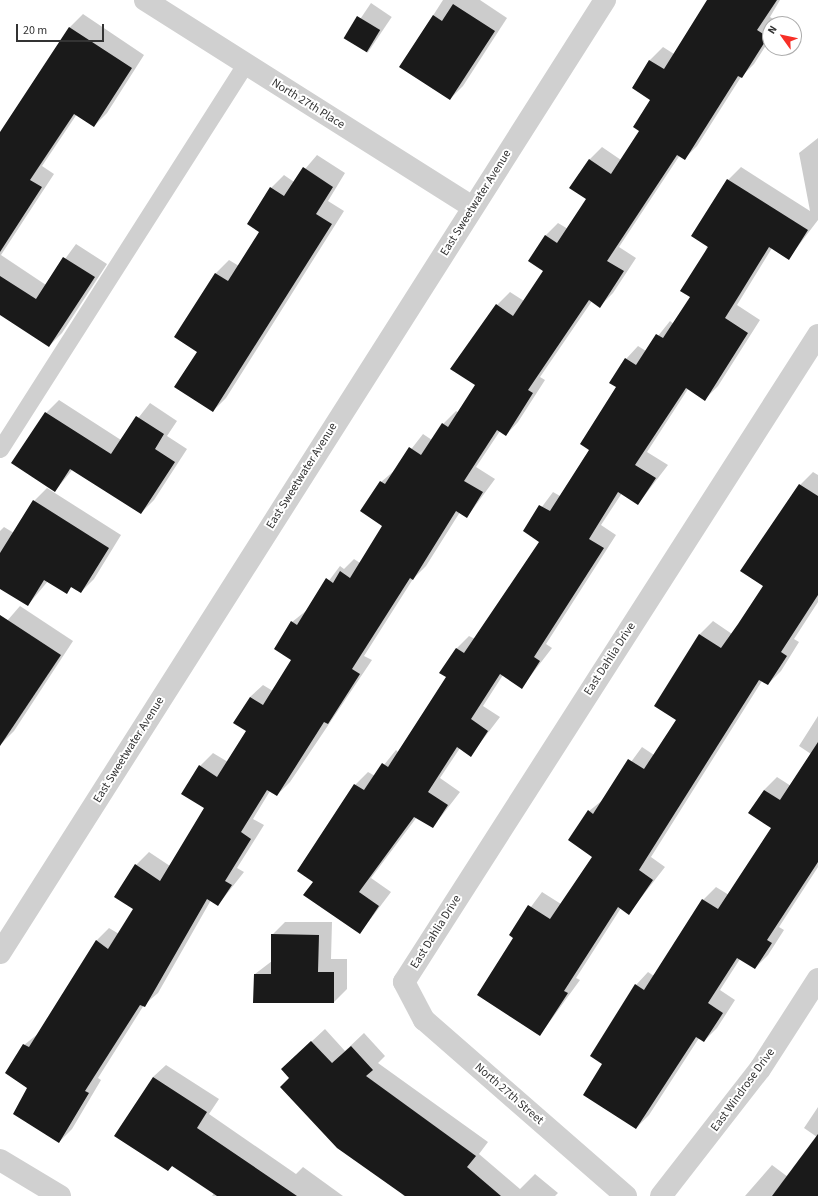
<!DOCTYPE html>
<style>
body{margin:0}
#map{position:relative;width:818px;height:1196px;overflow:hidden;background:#fff;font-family:"Source Sans 3",sans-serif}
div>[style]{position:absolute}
.shadow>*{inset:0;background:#0003;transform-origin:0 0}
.building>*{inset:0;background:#1a1a1a;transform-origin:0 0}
.service>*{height:17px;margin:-8.5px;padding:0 8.5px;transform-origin:8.5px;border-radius:8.5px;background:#d0d0d0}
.minor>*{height:22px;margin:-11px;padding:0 11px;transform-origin:11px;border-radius:11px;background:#d0d0d0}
.tertiary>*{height:22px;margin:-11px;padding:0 11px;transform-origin:11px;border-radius:11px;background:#d0d0d0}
span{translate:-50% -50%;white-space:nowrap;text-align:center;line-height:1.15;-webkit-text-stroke:4px #fff;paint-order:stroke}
.street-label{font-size:12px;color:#333}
.north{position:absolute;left:762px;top:16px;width:40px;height:40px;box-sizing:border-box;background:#fff;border:1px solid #adadad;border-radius:50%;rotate:303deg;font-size:11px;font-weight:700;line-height:16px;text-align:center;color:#333}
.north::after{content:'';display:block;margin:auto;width:14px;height:18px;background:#f72f27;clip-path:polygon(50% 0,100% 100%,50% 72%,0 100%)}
.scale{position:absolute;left:16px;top:24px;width:88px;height:18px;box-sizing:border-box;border:2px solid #333;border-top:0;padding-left:5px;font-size:12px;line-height:14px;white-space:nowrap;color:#333;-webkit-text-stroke:3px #fff;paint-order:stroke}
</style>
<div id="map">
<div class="shadow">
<div style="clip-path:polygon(443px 0,480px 0,507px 18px,463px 86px,450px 99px,400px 67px)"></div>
<div style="clip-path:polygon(708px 0,780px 0,770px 17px,780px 23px,770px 24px,770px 39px,754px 64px,741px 77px,697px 146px,684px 159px,680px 155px,619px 247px,636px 258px,613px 293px,600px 306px,592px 301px,540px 377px,545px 380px,518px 422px,506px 435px,500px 431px,476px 467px,495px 479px,467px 517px,460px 512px,426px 566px,413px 579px,364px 656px,372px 660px,290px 782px,277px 795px,270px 791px,253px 819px,264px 825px,237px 868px,244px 872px,218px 905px,211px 900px,158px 993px,144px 1005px,98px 1078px,101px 1080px,72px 1129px,59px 1142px,29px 1087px,24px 1045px,39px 1033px,96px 941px,109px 928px,119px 934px,135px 908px,136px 865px,149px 852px,170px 866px,205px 808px,200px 766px,213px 753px,228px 762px,247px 731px,250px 697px,263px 685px,273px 691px,293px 659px,292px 622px,307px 610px,340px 566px,344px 569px,354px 559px,360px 563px,384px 525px,381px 482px,395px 470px,423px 434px,432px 440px,443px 424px,456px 411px,459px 413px,476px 385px,497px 305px,510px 292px,524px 301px,544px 270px,545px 236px,558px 223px,568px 229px,587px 199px,589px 160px,602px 147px,621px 160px,641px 131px,651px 99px,633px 88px,650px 60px,663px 47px,674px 54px)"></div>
<div style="left:371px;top:3px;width:25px;height:43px;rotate:34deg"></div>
<div style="clip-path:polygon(83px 14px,144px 55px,107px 113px,94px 126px,77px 114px,42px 166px,54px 174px,1px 255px,46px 285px,76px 244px,107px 264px,62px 333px,49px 346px,0 314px,0 134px,70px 27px)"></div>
<div style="clip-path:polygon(818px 138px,818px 220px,789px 258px,772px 248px,737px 305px,760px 320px,718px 386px,705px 399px,688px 389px,647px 452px,668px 465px,638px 504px,622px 493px,601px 525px,616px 535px,546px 644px,552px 648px,522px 687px,503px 675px,483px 706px,500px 717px,471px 755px,460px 748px,440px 778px,460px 792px,433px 827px,417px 817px,371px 878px,391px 892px,360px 933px,314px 881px,355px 785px,368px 772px,375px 776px,396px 750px,398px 752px,447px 677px,456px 649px,469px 636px,475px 639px,541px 542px,524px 531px,553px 492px,560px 496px,590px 449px,617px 387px,626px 359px,638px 346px,646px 351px,670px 321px,674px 324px,691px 297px,728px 180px,741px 167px,810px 211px,799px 153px)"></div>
<div style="clip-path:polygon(317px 155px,345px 173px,328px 201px,344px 211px,226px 398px,213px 411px,198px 351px,175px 337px,216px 273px,229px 260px,239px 266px,260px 231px,271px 188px,284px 175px,294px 182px)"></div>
<div style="clip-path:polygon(59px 400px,121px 440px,150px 403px,177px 421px,167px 436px,187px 449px,154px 500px,141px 513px,73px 469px,55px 491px,13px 463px,46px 413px)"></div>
<div style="clip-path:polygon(813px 472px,818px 475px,818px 602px,794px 639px,799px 642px,781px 671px,768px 684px,762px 681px,651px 857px,665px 867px,629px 913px,621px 908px,576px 978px,580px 980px,540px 1035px,515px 938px,510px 935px,542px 892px,561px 904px,593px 856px,589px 811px,604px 799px,642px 747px,654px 755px,677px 719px,656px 705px,700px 634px,713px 621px,732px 634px,764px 586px,741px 571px,800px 485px)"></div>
<div style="clip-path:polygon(47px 488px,121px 535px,94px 579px,81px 592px,72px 586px,66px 592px,48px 581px,28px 605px,0 587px,0 531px,4px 527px,14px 533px,34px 501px)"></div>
<div style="clip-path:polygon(20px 606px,73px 641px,14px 731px,1px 744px,0 629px)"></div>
<div style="clip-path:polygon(818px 716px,818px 867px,779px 927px,784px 930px,768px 955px,755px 968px,740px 959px,720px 990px,735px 1000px,717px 1028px,704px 1041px,699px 1038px,649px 1115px,636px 1128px,604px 1064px,636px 985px,648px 972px,654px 976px,703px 900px,716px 887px,729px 895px,773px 828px,764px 790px,777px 777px,791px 786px,811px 754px,799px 746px)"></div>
<div style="clip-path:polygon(285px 922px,332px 922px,331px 959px,347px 959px,347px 989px,334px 1002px,255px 974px,272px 961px,272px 935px)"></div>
<div style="clip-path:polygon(325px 1029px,345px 1051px,364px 1033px,385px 1056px,378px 1063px,488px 1142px,479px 1154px,520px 1189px,535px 1174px,558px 1193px,555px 1196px,404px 1196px,290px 1078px,295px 1057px)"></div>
<div style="clip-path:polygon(166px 1065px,219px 1099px,209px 1114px,296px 1174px,303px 1167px,343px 1196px,212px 1196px,214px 1193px,173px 1165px,168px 1170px,153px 1077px)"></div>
<div style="clip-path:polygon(818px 1107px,818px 1196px,745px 1196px,772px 1165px,788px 1177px,817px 1137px,804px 1128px)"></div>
</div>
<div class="building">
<div style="clip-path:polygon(707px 0,777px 0,757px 30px,768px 37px,742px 78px,738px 76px,685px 160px,677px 155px,607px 261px,624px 271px,600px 308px,589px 300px,528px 390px,533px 393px,506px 436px,497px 430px,464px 481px,483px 492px,467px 518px,456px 511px,413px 580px,410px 578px,352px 669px,360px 674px,328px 724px,324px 722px,277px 796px,267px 790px,241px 832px,251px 839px,225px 881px,232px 885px,218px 906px,207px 899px,145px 1007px,140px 1005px,85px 1091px,89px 1093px,59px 1143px,13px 1114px,27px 1088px,5px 1073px,23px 1044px,29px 1047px,96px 940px,108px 949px,133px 909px,114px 897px,135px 864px,160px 881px,204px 808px,181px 794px,199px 765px,217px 777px,246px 731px,233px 723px,250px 697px,263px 705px,291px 660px,274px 649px,291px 621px,297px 625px,326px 578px,333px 583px,340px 571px,350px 578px,382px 526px,360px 511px,380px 481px,385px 484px,409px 447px,421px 455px,442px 423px,448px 427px,475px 385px,450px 369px,496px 304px,513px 316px,543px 271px,528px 261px,545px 235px,557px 243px,586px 199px,569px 188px,589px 159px,611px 174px,639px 131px,633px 127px,650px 100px,632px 88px,649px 60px,664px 69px)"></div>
<div style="clip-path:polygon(453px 4px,495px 31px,450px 100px,399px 67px,433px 15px,442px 21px)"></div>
<div style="left:357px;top:16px;width:27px;height:26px;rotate:31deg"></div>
<div style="clip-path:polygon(69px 27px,132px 68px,94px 127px,74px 114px,30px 180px,42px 187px,0 252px,0 132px)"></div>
<div style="clip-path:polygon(303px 167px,333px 187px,316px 214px,332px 224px,213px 412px,174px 387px,197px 352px,174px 337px,215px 273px,228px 281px,259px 232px,247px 224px,270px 187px,284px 196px)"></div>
<div style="clip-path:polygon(727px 179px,808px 230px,789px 260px,769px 247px,740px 294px,725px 318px,748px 333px,705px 401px,686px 388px,635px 465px,656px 478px,638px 505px,618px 492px,589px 539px,604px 548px,534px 657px,540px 661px,522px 689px,500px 674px,471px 719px,488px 731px,471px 757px,457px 747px,428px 792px,448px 805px,433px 828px,414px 817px,359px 892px,379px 906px,360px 934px,303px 895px,313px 882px,297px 871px,354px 784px,364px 790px,382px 763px,388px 767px,446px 677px,439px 673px,456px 648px,464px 653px,539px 542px,523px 531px,539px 505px,550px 511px,589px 450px,580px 444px,616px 387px,609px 383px,625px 358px,636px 365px,656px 334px,663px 338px,690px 297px,680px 291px,708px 247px,691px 236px)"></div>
<div style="clip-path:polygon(63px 257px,95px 277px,49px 347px,0 315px,0 276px,36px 299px)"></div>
<div style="clip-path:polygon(45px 412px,111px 454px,136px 416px,164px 434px,155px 449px,175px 462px,141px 514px,70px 469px,55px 492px,11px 463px)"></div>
<div style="clip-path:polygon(799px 484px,818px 496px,818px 595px,781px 652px,787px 656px,768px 685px,759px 680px,639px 870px,653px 880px,629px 915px,618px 907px,564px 991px,568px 993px,540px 1036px,477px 995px,513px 938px,509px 935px,528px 905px,550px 919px,592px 857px,568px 840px,588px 810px,593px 814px,628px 759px,644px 769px,676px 720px,654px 706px,699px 634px,721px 648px,738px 624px,763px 586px,740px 571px)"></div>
<div style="clip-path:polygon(33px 500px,109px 548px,81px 593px,71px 587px,67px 594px,44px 580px,28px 606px,0 589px,0 553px)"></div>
<div style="clip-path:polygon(0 615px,61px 655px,0 746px)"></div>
<div style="clip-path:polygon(818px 742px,818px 862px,767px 940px,772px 943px,755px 969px,737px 958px,708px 1003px,723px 1013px,704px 1042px,696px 1037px,636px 1129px,583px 1095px,602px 1064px,590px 1056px,635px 984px,644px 990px,702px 899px,718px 909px,771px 828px,748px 813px,764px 790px,780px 800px)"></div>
<div style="clip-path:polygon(271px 934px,319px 935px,318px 972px,334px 972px,334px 1003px,253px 1003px,254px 974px,271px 974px)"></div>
<div style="clip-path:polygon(311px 1041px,332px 1063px,351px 1046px,373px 1070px,366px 1076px,476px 1156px,467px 1167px,501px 1196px,405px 1196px,337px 1148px,280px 1087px,289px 1078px,281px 1069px)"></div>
<div style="clip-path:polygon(153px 1077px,207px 1112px,197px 1128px,297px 1196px,217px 1196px,172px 1166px,168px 1171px,114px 1136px)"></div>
<div style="clip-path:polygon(818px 1134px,818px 1196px,772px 1196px)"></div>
</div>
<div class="service">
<div style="left:0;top:449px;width:456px;rotate:-57.5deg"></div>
</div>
<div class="minor">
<div style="left:145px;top:0;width:387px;rotate:32.3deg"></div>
<div style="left:0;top:1160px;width:70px;rotate:31deg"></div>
<div style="left:626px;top:1196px;width:268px;rotate:-138.9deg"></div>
<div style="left:424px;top:1020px;width:43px;rotate:-117.8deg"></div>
<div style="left:404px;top:982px;width:768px;rotate:-57.39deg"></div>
<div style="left:661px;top:1196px;width:161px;rotate:-52.1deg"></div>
<div style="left:760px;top:1069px;width:107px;rotate:-57.2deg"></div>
</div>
<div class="tertiary">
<div style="left:0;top:953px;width:1129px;rotate:-57.59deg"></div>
</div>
<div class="street-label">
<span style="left:308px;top:104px;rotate:32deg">North 27th Place</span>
<span style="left:476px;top:203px;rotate:-58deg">East Sweetwater Avenue</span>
<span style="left:302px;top:476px;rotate:-58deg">East Sweetwater Avenue</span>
<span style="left:610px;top:659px;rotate:-57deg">East Dahlia Drive</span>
<span style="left:129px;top:750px;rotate:-58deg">East Sweetwater Avenue</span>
<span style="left:436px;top:932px;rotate:-58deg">East Dahlia Drive</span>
<span style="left:743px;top:1090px;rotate:-54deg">East Windrose Drive</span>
<span style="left:509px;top:1094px;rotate:41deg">North 27th Street</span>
</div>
<div class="north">N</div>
<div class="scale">20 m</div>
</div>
